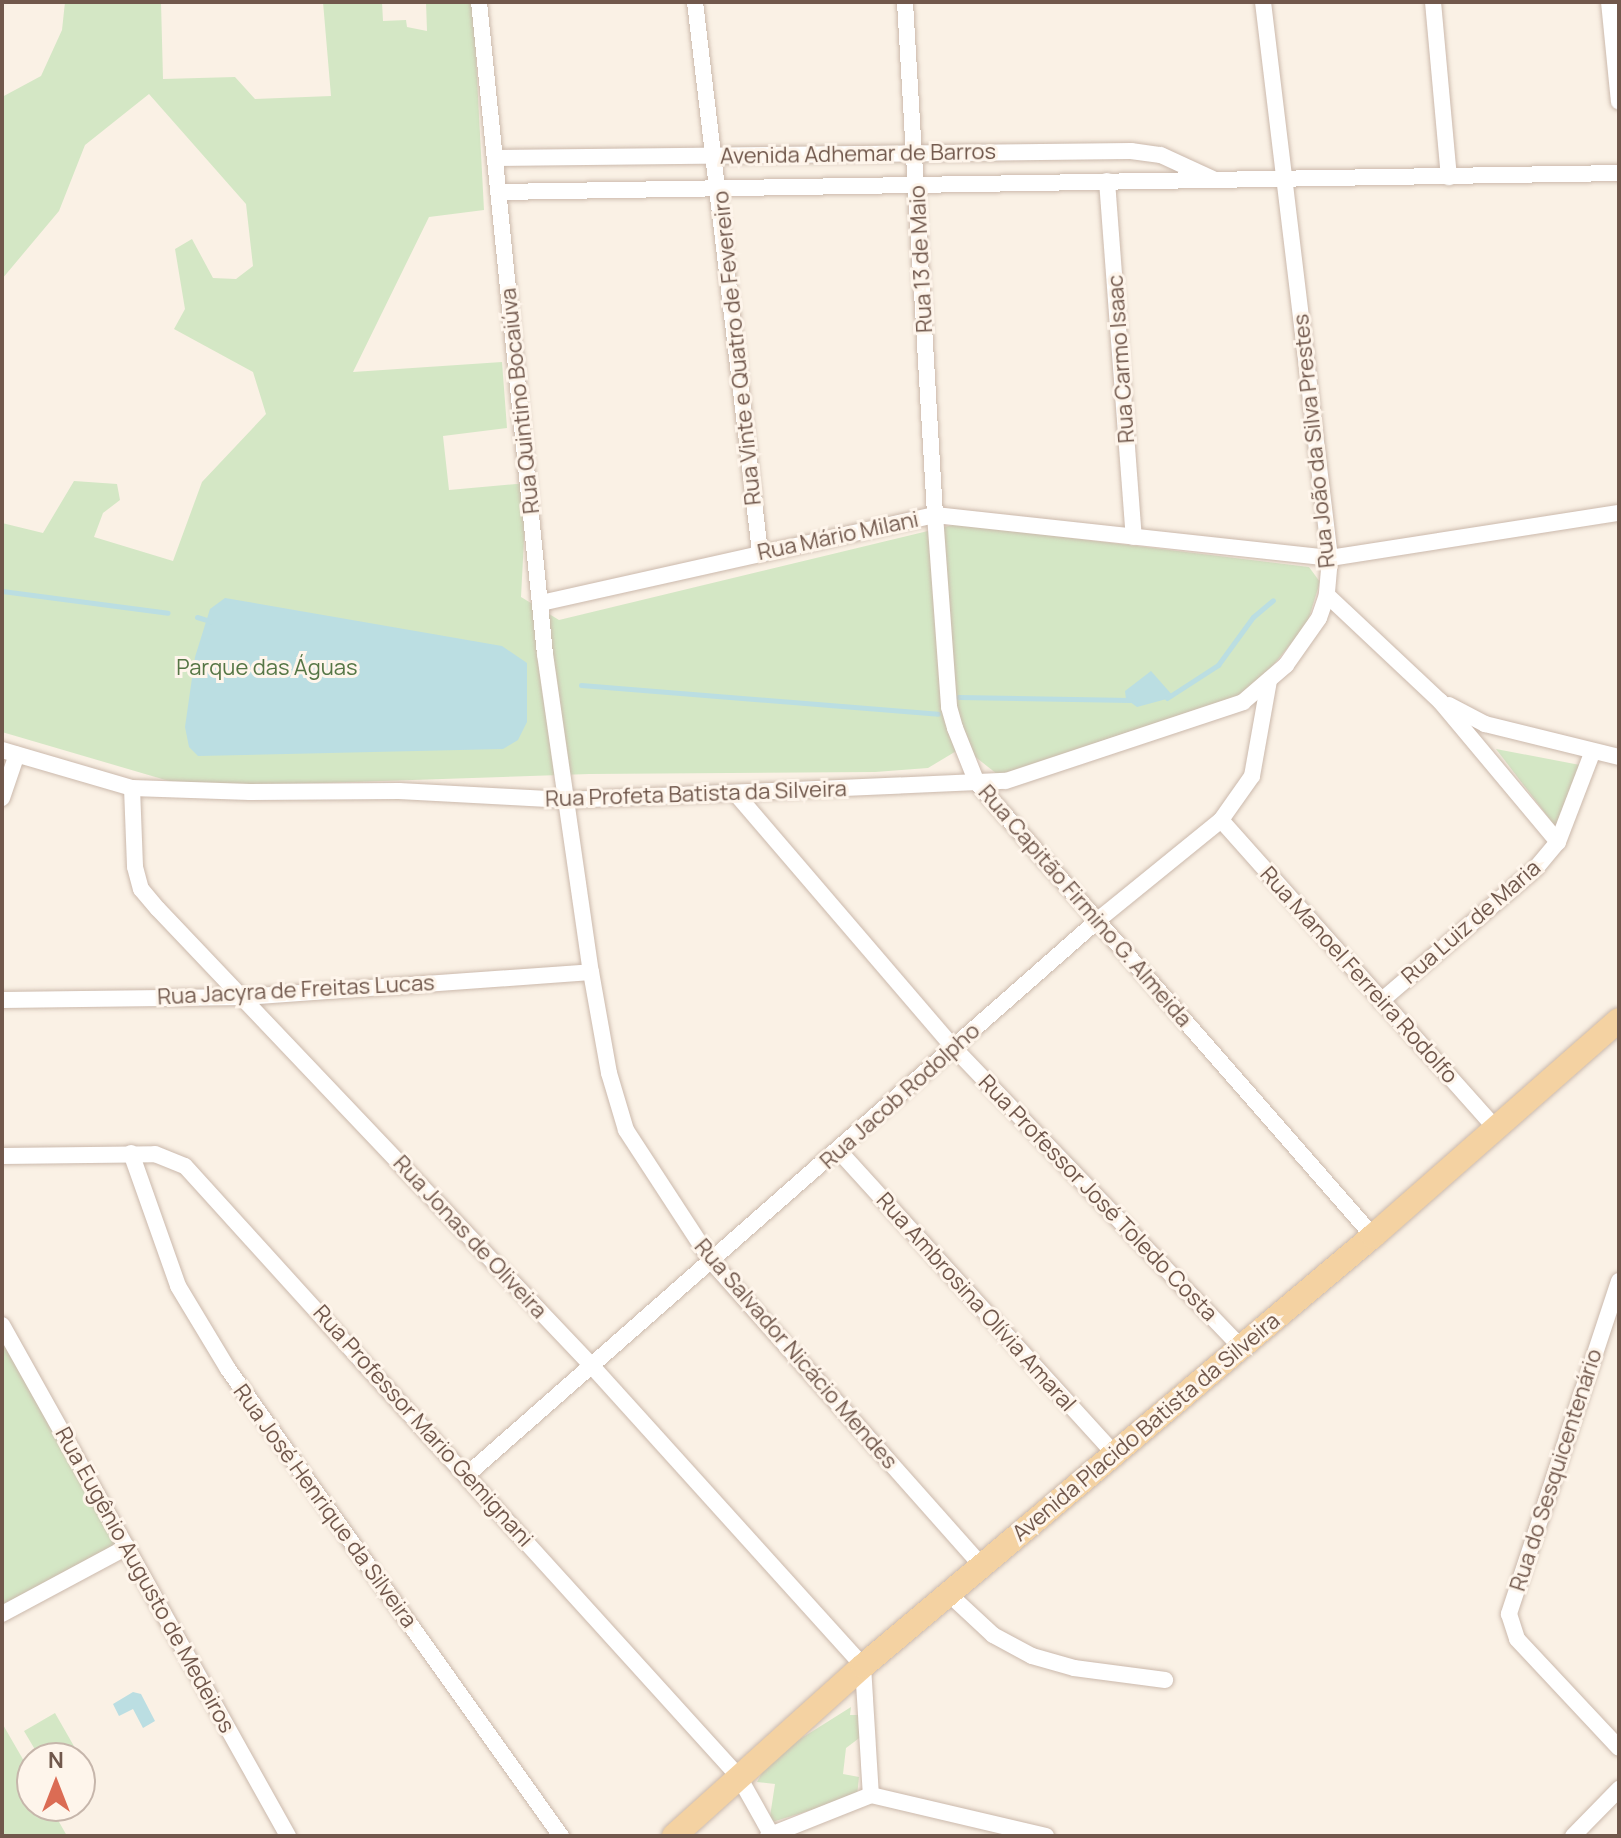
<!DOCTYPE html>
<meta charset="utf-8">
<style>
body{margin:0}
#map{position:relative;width:1621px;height:1838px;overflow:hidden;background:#faf1e5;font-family:Manrope,sans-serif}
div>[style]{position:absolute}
.green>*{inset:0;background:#d4e7c5}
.water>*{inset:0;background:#bbdee2}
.stream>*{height:5px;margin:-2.5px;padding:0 2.5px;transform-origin:2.5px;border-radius:2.5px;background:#bbdee2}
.roads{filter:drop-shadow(0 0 2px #cbb9ac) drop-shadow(0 0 2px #cbb9ac)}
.minor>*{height:16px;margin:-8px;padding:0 8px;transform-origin:8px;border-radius:8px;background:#fff}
.primary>*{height:24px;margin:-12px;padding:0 12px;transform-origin:12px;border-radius:12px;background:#f4d2a2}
span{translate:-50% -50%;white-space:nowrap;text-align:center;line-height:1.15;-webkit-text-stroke:6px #fef5eb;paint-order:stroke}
.street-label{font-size:22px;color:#71584c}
.park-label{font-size:22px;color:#557645}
.frame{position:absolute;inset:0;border:4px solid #71584c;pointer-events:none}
.north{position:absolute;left:16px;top:1742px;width:80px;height:80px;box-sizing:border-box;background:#fef5eb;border:2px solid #c6b6ab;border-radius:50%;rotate:0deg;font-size:22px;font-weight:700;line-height:32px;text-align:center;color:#71584c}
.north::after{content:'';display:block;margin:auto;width:28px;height:36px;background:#db6c54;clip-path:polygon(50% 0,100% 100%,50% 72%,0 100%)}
</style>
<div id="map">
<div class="green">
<div style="clip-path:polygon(65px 2px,161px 2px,163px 79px,235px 77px,255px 99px,331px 96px,323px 2px,382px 2px,383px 21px,406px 20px,407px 27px,427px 31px,426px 2px,473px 2px,484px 210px,429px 217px,353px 372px,502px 362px,507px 428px,443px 436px,449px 490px,527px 483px,521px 597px,559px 620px,957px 524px,1309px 567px,1320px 582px,1307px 624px,1243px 702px,1002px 778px,963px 747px,928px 768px,875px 772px,589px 774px,231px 786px,169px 781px,2px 732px,2px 523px,43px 533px,74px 481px,117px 484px,120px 500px,103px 513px,94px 537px,173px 561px,202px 482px,266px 414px,253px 372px,174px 329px,185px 309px,175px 249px,192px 239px,213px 278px,236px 279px,253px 266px,246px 204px,149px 94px,85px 145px,59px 211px,2px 279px,2px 97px,41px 76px,62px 30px)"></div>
<div style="clip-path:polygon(1496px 749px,1580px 765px,1558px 830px)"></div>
<div style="clip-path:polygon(2px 1325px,127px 1547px,2px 1614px)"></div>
<div style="clip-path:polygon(851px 1707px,850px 1715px,859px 1715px,862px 1736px,846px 1748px,843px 1774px,859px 1777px,857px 1796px,769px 1823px,775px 1784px,757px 1782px,770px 1758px)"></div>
<div style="clip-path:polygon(55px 1713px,91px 1776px,80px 1783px,80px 1758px,40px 1758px,24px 1731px)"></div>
<div style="clip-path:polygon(2px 1723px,32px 1775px,32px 1806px,50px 1806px,67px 1836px,2px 1836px)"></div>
</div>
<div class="water">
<div style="clip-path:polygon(225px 598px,502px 646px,527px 663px,527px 722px,518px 740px,503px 749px,198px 756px,189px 747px,185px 727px,195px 657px,210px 609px)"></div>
<div style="clip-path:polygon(1151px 671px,1174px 697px,1137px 707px,1126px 699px,1125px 691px)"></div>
<div style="clip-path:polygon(133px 1692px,141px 1694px,155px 1721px,143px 1728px,133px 1709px,119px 1716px,113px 1704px)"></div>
</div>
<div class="stream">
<div style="left:2px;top:591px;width:167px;rotate:7.5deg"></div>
<div style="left:197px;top:617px;width:14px;rotate:17deg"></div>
<div style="left:581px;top:685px;width:358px;rotate:4.6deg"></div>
<div style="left:958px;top:697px;width:172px;rotate:1deg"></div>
<div style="left:1167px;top:698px;width:61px;rotate:-32.9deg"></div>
<div style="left:1218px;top:665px;width:59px;rotate:-53.9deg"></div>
<div style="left:1253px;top:617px;width:26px;rotate:-40deg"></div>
</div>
<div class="roads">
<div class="minor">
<div style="left:479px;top:2px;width:655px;rotate:84.22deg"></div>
<div style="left:545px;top:654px;width:321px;rotate:81.8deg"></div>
<div style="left:591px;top:972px;width:103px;rotate:79.9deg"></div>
<div style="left:609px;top:1073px;width:59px;rotate:73.4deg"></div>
<div style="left:626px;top:1130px;width:158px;rotate:56.9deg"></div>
<div style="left:712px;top:1262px;width:408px;rotate:48.4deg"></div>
<div style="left:695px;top:2px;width:554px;rotate:83.26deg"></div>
<div style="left:905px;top:2px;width:514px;rotate:86.65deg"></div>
<div style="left:935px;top:515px;width:193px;rotate:85.8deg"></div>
<div style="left:949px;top:707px;width:22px;rotate:74deg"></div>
<div style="left:955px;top:728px;width:59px;rotate:68.2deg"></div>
<div style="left:977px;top:783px;width:602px;rotate:48.84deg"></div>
<div style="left:1263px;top:2px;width:560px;rotate:83.13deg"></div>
<div style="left:1330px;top:558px;width:37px;rotate:95deg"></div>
<div style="left:1327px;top:595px;width:155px;rotate:43.2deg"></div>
<div style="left:1440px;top:701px;width:184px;rotate:50.1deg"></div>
<div style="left:1433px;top:2px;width:176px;rotate:84.8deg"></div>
<div style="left:1609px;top:2px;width:100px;rotate:84.3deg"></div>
<div style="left:496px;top:158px;width:635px;rotate:-0.63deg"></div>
<div style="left:1131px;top:151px;width:30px;rotate:8deg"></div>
<div style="left:1161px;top:155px;width:57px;rotate:24.8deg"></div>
<div style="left:1107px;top:181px;width:357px;rotate:85.7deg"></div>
<div style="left:499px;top:192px;width:1120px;rotate:-0.97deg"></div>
<div style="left:541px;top:603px;width:404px;rotate:-12.6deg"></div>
<div style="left:935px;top:515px;width:397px;rotate:6.2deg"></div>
<div style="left:1330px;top:558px;width:292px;rotate:-8.9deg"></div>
<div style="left:1449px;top:705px;width:41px;rotate:27.8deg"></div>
<div style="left:1485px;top:724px;width:138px;rotate:13.8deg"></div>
<div style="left:2px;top:750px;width:135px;rotate:16.3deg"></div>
<div style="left:132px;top:788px;width:118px;rotate:1.9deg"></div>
<div style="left:250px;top:792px;width:149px;rotate:-0.4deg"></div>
<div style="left:399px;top:791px;width:168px;rotate:3.1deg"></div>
<div style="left:567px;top:800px;width:439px;rotate:-2.5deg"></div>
<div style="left:1006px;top:781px;width:250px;rotate:-18.4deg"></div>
<div style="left:1243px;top:702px;width:57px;rotate:-40.7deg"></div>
<div style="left:1286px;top:665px;width:57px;rotate:-54.9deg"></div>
<div style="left:1319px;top:618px;width:24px;rotate:-71deg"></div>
<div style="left:132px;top:788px;width:79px;rotate:87.8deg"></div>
<div style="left:135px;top:867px;width:23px;rotate:75deg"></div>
<div style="left:141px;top:889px;width:26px;rotate:50deg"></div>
<div style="left:158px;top:909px;width:630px;rotate:46.48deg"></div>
<div style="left:592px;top:1366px;width:404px;rotate:47.9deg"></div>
<div style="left:863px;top:1666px;width:129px;rotate:86.5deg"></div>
<div style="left:737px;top:795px;width:333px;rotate:49.4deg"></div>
<div style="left:954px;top:1048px;width:413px;rotate:46.2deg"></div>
<div style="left:2px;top:798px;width:46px;rotate:-71.2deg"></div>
<div style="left:1221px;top:820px;width:415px;rotate:48.3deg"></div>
<div style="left:2px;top:1000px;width:242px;rotate:-0.7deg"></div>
<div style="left:244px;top:997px;width:348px;rotate:-4.1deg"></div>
<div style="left:1381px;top:1001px;width:204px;rotate:-40.6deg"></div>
<div style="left:1536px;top:868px;width:34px;rotate:-50deg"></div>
<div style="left:1558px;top:842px;width:97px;rotate:-69deg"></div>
<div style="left:839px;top:1151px;width:408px;rotate:47.7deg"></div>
<div style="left:131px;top:1153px;width:141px;rotate:70.5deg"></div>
<div style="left:178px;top:1286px;width:97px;rotate:58.9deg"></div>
<div style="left:228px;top:1369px;width:574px;rotate:54.51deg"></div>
<div style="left:2px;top:1156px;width:153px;rotate:-0.7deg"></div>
<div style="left:155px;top:1154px;width:32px;rotate:22deg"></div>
<div style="left:185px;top:1166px;width:825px;rotate:47.8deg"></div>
<div style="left:739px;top:1777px;width:65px;rotate:60.7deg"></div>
<div style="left:1619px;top:1281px;width:351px;rotate:108.3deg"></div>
<div style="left:1509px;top:1614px;width:26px;rotate:72deg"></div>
<div style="left:1517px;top:1639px;width:149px;rotate:46.9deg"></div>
<div style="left:2px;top:1325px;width:586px;rotate:60.76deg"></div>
<div style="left:468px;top:1474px;width:839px;rotate:-41.33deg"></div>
<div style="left:1098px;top:920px;width:159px;rotate:-39.1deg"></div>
<div style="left:1221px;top:820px;width:54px;rotate:-54.8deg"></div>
<div style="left:1252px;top:776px;width:97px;rotate:-79.9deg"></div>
<div style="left:950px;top:1595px;width:59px;rotate:42.9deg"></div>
<div style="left:993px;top:1635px;width:44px;rotate:28.3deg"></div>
<div style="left:1032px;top:1656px;width:44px;rotate:15.9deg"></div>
<div style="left:1074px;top:1668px;width:92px;rotate:7.5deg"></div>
<div style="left:2px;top:1614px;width:142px;rotate:-28.2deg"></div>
<div style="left:871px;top:1795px;width:180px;rotate:13.2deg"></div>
<div style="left:768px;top:1836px;width:111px;rotate:-21.7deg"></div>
<div style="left:1573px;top:1836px;width:66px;rotate:-45.6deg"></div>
</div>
<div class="primary">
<div style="left:674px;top:1836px;width:254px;rotate:-42deg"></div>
<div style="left:863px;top:1666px;width:667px;rotate:-40.14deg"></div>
<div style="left:1373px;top:1236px;width:327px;rotate:-41.3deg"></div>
</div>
</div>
<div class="street-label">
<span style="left:858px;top:154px;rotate:-1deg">Avenida Adhemar de Barros</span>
<span style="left:921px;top:259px;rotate:-93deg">Rua 13 de Maio</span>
<span style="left:737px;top:348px;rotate:-96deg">Rua Vinte e Quatro de Fevereiro</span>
<span style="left:1121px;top:359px;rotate:-94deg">Rua Carmo Isaac</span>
<span style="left:520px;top:401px;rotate:-96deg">Rua Quintino Bocaiúva</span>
<span style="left:1314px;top:441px;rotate:-96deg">Rua João da Silva Prestes</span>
<span style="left:838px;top:536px;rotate:-12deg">Rua Mário Milani</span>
<span style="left:696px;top:794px;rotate:-2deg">Rua Profeta Batista da Silveira</span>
<span style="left:1085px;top:906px;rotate:49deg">Rua Capitão Firmino G. Almeida</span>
<span style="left:1471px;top:922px;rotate:-41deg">Rua Luiz de Maria</span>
<span style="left:1359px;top:975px;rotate:48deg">Rua Manoel Ferreira Rodolfo</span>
<span style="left:296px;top:990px;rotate:-3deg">Rua Jacyra de Freitas Lucas</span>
<span style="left:900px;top:1096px;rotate:-42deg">Rua Jacob Rodolpho</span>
<span style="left:1098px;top:1198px;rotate:46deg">Rua Professor José Toledo Costa</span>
<span style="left:470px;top:1237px;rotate:47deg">Rua Jonas de Oliveira</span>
<span style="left:976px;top:1302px;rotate:48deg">Rua Ambrosina Olívia Amaral</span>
<span style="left:796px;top:1354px;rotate:49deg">Rua Salvador Nicácio Mendes</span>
<span style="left:423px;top:1426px;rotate:48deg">Rua Professor Mario Gemignani</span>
<span style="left:1146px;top:1427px;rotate:-40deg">Avenida Placido Batista da Silveira</span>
<span style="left:1556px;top:1470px;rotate:-72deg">Rua do Sesquicentenário</span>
<span style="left:325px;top:1506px;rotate:54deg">Rua José Henrique da Silveira</span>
<span style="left:145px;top:1580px;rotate:61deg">Rua Eugênio Augusto de Medeiros</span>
</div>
<div class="park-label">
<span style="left:267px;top:668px">Parque das Águas</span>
</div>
<div class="frame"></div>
<div class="north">N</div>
</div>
